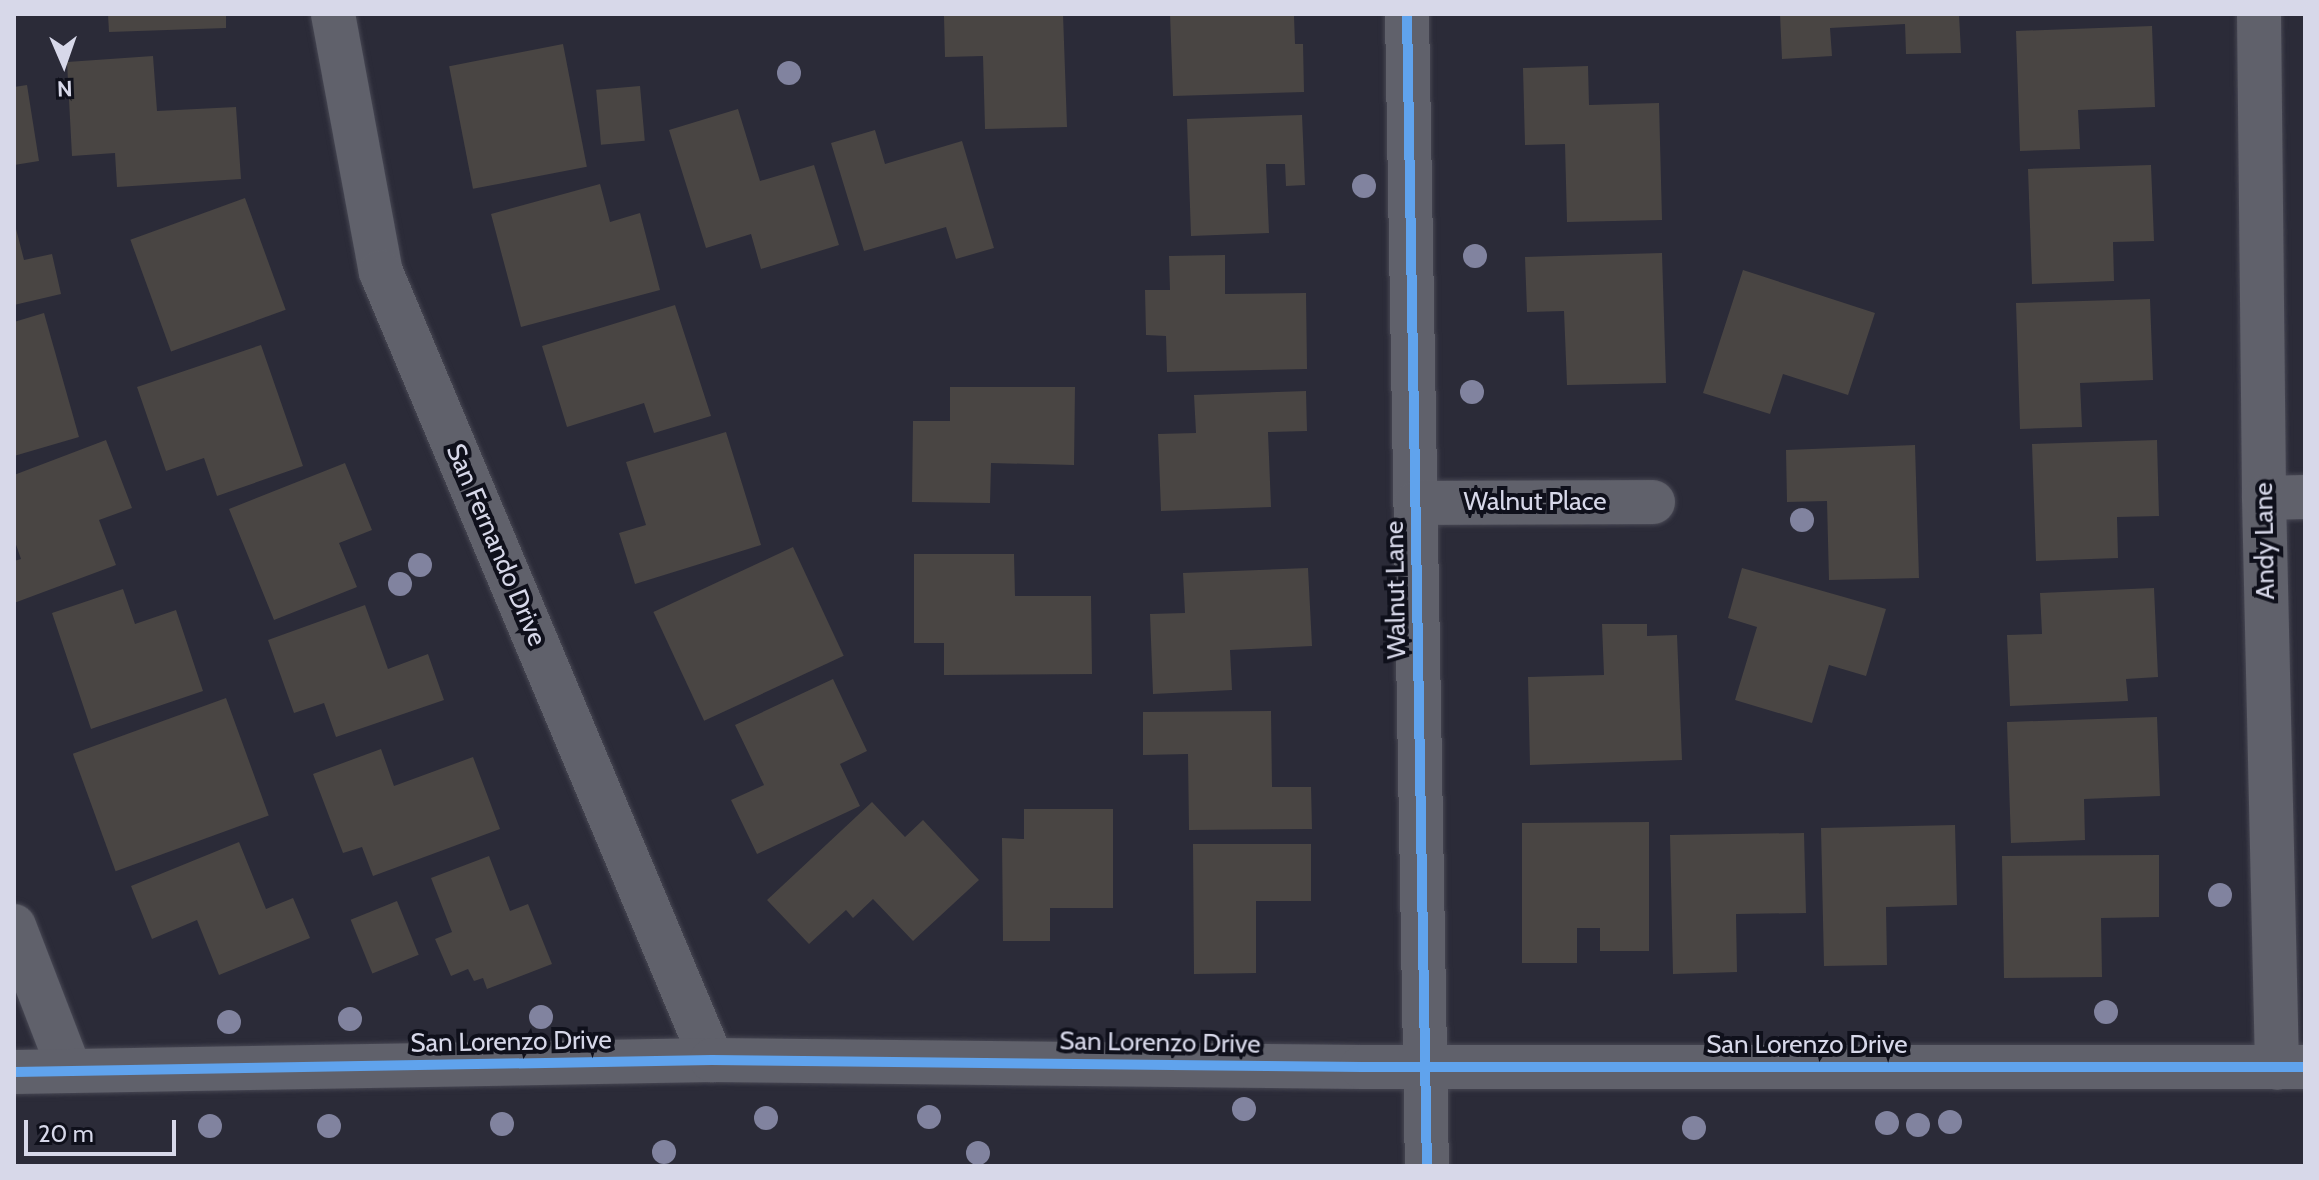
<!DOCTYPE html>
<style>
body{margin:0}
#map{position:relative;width:2319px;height:1180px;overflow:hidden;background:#2b2b38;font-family:Cabin,sans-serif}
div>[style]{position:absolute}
.building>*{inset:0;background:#494543;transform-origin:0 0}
.roads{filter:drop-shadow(0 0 2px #474753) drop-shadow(0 0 2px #474753)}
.street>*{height:44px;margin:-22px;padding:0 22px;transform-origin:22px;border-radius:22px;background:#60616b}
.cycleway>*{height:10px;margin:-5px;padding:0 5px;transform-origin:5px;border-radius:5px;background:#60a3ed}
.trees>*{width:24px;height:24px;margin:-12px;border-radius:50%;background:#81839f}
span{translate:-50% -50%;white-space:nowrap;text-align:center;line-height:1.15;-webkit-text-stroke:8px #0f101b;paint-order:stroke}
.street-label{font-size:26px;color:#d7d8e9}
.frame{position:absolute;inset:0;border:16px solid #d7d8e9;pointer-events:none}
.north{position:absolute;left:24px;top:24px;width:80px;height:80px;-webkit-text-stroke:6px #0f101b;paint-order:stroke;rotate:178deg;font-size:22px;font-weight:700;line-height:32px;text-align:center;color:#d7d8e9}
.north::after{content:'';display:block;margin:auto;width:28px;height:36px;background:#d7d8e9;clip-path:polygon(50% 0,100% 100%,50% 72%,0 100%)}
.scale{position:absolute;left:24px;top:1120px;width:152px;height:36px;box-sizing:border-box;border:4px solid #d7d8e9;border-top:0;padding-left:10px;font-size:24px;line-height:28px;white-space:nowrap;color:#d7d8e9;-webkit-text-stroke:6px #0f101b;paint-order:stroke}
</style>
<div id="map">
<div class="building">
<div style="clip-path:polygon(108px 14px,226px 14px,226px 28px,109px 32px)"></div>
<div style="clip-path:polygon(1063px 14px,1067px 127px,985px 129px,983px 56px,945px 57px,944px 16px)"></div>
<div style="clip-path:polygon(1170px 14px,1294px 16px,1295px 44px,1303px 44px,1304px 92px,1173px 96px)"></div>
<div style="clip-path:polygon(1780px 14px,1959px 14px,1961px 53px,1906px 54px,1905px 24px,1830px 28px,1832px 56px,1782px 59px)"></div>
<div style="clip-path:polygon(2152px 26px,2155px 107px,2078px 110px,2080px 149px,2020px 151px,2016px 31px)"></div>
<div style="left:563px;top:44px;width:125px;height:116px;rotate:79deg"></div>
<div style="clip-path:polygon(153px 56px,157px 111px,236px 107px,241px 179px,117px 187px,115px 153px,72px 156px,67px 62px)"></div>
<div style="clip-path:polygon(1588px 66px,1589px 105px,1659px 103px,1662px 220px,1567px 222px,1565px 144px,1525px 145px,1523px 68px)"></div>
<div style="clip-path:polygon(27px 85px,39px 161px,14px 165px,14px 87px)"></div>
<div style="left:640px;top:86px;width:55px;height:44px;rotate:85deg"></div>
<div style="clip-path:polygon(738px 109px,760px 181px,814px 165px,839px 245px,761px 269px,751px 234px,706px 248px,669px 130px)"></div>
<div style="clip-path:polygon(1302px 115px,1305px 185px,1286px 186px,1285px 164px,1266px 164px,1269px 233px,1191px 236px,1187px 119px)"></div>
<div style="clip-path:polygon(875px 130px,885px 164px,962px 141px,994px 248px,956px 259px,946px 227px,864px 251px,831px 143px)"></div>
<div style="clip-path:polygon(2151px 165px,2154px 241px,2113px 242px,2114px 281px,2032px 284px,2028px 169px)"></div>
<div style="clip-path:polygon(600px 184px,610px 222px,640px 213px,660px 290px,521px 327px,491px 214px)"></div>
<div style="left:245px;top:198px;width:119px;height:122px;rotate:70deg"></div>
<div style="clip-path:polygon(14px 221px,24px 260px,52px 254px,61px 294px,14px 305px)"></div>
<div style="clip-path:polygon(1662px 253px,1666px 383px,1567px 385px,1564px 311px,1527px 312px,1525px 257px)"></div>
<div style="clip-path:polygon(1225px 255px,1225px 294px,1306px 293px,1307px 369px,1167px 372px,1166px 336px,1146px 335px,1145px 290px,1170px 290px,1169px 256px)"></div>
<div style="clip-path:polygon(1743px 270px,1875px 313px,1848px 395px,1783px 374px,1770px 414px,1703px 393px)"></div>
<div style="clip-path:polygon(2150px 299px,2153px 380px,2080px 383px,2082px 427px,2020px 429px,2016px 303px)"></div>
<div style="clip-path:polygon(675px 305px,711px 416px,654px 433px,644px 403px,567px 427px,542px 346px)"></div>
<div style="clip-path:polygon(44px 313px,79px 437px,14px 456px,14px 322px)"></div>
<div style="clip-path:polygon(261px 345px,303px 466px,217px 496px,204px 458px,166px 471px,137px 387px)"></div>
<div style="clip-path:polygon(950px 387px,1075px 387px,1074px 465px,991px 463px,990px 503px,912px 502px,913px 421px,950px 421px)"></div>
<div style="clip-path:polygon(1306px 391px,1307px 431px,1268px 432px,1271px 507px,1161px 511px,1158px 434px,1196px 433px,1194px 395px)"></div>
<div style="clip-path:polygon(726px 432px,761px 545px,635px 584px,619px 533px,646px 525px,626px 462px)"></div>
<div style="clip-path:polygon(106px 440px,132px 508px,99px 520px,116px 565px,14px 603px,14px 561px,21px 559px,14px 539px,14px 475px)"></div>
<div style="clip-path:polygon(2157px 440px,2159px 516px,2117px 517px,2118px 558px,2036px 561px,2032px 444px)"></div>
<div style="clip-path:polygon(1915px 445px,1919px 578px,1829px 580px,1827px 501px,1787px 502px,1786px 450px)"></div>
<div style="clip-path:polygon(345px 463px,372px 530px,339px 543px,357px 587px,274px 620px,229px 509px)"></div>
<div style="left:793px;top:547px;width:120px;height:154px;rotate:65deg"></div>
<div style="clip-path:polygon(914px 554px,1014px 554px,1015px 596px,1091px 596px,1092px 674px,944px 675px,944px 643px,914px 643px)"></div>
<div style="clip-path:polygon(1308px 568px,1312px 646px,1230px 650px,1232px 690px,1153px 694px,1150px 614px,1185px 613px,1183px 573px)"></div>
<div style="clip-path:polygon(1742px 568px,1886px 609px,1866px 676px,1829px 665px,1812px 723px,1735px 700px,1757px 627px,1728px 618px)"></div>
<div style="clip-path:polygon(2154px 588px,2158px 677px,2126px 679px,2128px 701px,2010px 706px,2007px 635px,2042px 634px,2040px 593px)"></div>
<div style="clip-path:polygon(123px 589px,135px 624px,176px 610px,203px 691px,91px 729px,52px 613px)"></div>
<div style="clip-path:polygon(365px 605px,388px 669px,428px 654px,444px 700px,336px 737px,324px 703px,294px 713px,268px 640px)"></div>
<div style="clip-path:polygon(1602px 624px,1647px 624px,1647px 636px,1677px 635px,1682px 760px,1530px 765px,1528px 677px,1604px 675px)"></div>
<div style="clip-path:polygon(833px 679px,867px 751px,840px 764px,860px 806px,757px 854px,731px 800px,764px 785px,735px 725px)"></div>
<div style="left:226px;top:698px;width:125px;height:163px;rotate:70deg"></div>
<div style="clip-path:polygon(1271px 711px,1272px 787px,1311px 787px,1312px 829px,1189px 830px,1188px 754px,1143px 755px,1143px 712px)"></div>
<div style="clip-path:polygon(2157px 717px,2160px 796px,2084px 799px,2085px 840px,2011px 843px,2007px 722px)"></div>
<div style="clip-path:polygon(381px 749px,394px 786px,473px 757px,500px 829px,373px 876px,362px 847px,343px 853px,313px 774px)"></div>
<div style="clip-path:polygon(872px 802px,905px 837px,923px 820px,979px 880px,913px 941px,873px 899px,853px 918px,846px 910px,809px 944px,767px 900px)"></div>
<div style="clip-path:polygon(1024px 809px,1113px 809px,1113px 908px,1050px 908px,1050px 941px,1003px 941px,1002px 838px,1024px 839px)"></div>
<div style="clip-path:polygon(1649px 822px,1649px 951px,1600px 951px,1600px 928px,1577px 928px,1577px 963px,1522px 963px,1522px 823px)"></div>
<div style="clip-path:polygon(1955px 825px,1957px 905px,1886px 907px,1887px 965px,1824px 966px,1821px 828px)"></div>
<div style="clip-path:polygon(1804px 833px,1806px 913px,1736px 914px,1737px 972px,1673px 974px,1670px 835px)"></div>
<div style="clip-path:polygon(239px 842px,266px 909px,293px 898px,310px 938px,219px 975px,197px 920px,152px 939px,131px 886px)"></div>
<div style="clip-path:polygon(1193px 844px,1311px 844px,1311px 901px,1256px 901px,1256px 973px,1194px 974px)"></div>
<div style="clip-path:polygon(2159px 855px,2159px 917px,2101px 918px,2102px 977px,2004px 978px,2002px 856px)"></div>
<div style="clip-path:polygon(489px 856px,510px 911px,528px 904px,552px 964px,487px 989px,483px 978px,474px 981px,468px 969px,451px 976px,435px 939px,452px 932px,431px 878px)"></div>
<div style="left:397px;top:901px;width:58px;height:50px;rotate:68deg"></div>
</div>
<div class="roads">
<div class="street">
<div style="left:333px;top:14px;width:262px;rotate:79.5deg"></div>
<div style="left:381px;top:272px;width:855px;rotate:67.22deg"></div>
<div style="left:1407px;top:14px;width:1152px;rotate:89.01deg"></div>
<div style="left:2259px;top:14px;width:484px;rotate:89.4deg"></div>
<div style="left:2264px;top:498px;width:570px;rotate:88.69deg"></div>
<div style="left:2264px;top:498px;width:41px;rotate:-1.4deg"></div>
<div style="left:1416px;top:503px;width:237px;rotate:-0.2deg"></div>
<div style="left:14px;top:926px;width:155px;rotate:68.9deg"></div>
<div style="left:14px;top:1072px;width:698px;rotate:-0.98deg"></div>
<div style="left:712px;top:1060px;width:650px;rotate:0.62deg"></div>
<div style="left:1362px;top:1067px;width:943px"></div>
</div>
</div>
<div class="cycleway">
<div style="left:1407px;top:14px;width:1152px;rotate:89.01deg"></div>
<div style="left:14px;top:1072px;width:698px;rotate:-0.98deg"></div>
<div style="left:712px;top:1060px;width:650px;rotate:0.62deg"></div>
<div style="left:1362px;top:1067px;width:943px"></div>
</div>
<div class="trees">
<div style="left:789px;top:73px"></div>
<div style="left:1364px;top:186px"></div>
<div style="left:1475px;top:256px"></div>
<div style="left:1472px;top:392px"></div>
<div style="left:1802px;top:520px"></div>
<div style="left:420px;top:565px"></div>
<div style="left:400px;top:584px"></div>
<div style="left:2220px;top:895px"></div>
<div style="left:2106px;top:1012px"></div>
<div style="left:541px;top:1017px"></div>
<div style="left:350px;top:1019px"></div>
<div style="left:229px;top:1022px"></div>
<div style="left:1244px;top:1109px"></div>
<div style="left:929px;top:1117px"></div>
<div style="left:766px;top:1118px"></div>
<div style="left:1950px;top:1122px"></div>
<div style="left:1887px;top:1123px"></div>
<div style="left:502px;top:1124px"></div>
<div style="left:1918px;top:1125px"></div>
<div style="left:210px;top:1126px"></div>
<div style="left:329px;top:1126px"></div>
<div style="left:1694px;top:1128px"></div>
<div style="left:664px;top:1152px"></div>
<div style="left:978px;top:1153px"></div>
</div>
<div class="street-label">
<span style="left:1535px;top:502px">Walnut Place</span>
<span style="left:2265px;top:541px;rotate:-91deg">Andy Lane</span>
<span style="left:496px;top:545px;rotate:67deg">San Fernando Drive</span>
<span style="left:1396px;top:590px;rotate:-91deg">Walnut Lane</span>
<span style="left:511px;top:1042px;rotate:-1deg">San Lorenzo Drive</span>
<span style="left:1160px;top:1043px;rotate:1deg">San Lorenzo Drive</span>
<span style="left:1807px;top:1045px">San Lorenzo Drive</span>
</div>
<div class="frame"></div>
<div class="north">N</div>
<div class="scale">20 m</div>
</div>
